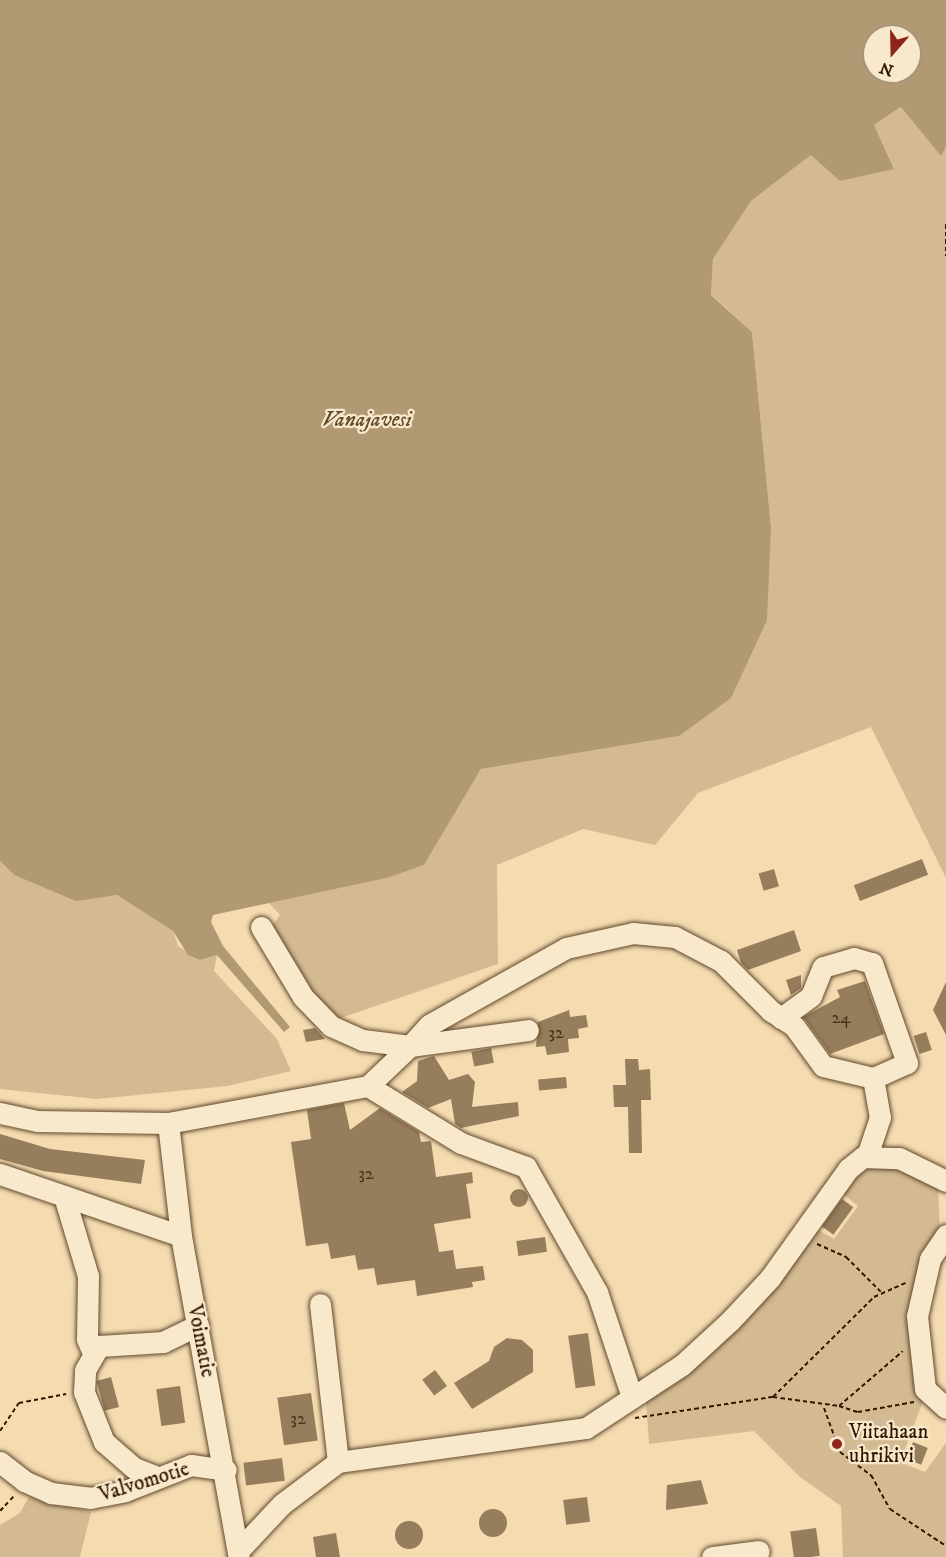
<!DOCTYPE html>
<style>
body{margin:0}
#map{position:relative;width:946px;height:1557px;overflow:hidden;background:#f4dbb0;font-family:"IM FELL DW Pica",serif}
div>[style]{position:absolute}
.green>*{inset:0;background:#d3ba92}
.water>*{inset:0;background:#b19974}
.building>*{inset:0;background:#967d5c;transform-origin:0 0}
.round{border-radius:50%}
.path>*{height:2px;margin-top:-1px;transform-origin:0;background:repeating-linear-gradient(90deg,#301800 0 4.5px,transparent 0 7.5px)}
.roads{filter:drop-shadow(0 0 2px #61492c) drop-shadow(0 0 2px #61492c)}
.minor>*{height:21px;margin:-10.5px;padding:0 10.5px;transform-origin:10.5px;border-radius:10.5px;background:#f8e8cc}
.dots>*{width:16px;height:16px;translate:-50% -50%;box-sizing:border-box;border:3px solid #f8e8cc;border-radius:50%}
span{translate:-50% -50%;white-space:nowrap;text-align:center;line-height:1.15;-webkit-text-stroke:4.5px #f8e8cc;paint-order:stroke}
.number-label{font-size:18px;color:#4a3117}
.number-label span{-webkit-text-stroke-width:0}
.street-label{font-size:21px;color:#301800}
.poi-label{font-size:21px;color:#301800}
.left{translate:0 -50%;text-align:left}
.water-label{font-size:22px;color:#644c2e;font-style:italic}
.north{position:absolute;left:862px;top:24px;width:60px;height:60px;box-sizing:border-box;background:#f8e8cc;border:2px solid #a8957a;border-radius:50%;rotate:200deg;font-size:16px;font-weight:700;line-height:24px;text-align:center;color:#301800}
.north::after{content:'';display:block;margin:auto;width:21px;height:27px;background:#8f2418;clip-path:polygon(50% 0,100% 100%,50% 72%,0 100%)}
</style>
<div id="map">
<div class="green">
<div style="clip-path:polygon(902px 107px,941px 155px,946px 147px,946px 878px,871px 727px,698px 793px,655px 845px,583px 829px,497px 865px,498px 964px,332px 1021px,278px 948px,273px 925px,280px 915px,269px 903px,387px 878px,424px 865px,481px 769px,679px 736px,771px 527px,752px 332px,711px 294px,713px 259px,751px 201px,811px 155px,894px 169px,874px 125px)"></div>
<div style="clip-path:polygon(0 861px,14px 875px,76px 900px,117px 895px,173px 931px,178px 946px,200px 960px,217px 955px,214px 971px,277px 1039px,291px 1071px,227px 1086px,97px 1099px,0 1089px)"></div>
<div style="clip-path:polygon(885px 1166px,938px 1185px,940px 1234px,921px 1259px,923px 1401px,900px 1462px,925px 1472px,946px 1443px,946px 1557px,843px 1557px,841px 1506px,800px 1477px,754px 1431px,649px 1444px,646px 1402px,720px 1345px,818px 1230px,834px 1239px,858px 1206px,842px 1193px,857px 1172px)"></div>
<div style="clip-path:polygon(29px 1497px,91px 1512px,80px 1557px,0 1557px,0 1525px,20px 1513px)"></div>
</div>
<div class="water">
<div style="clip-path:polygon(evenodd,0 0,946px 0,946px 147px,941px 156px,901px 107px,874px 125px,894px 169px,840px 181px,811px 155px,751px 201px,713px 259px,711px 295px,752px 332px,771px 527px,767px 620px,731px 698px,679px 736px,481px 769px,424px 865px,387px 878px,213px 915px,211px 922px,223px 946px,290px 1027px,284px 1032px,217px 955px,200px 960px,188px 955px,173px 931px,117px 895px,76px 901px,14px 875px,0 861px,0 0,874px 36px,910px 36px,910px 72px,874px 72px,874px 36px)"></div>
</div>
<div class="building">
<div style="left:922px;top:859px;width:17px;height:73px;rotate:69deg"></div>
<div style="left:774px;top:869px;width:18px;height:16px;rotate:74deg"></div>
<div style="clip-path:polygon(794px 930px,801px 951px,748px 970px,741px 963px,737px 950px)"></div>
<div style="clip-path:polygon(801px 975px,801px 988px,791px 995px,786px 980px)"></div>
<div style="clip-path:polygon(865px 981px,884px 1034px,830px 1054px,803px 1017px,840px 997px,837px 990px)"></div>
<div style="clip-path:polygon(946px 982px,946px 1035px,933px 1010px)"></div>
<div style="clip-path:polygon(569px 1010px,570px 1017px,586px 1015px,588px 1027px,578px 1029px,579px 1038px,568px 1039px,569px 1052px,547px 1055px,545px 1046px,536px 1047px,538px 1022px)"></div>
<div style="clip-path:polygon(315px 1028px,325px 1039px,306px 1042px,303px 1030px)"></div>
<div style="left:926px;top:1032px;width:19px;height:13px;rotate:72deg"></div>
<div style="left:491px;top:1048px;width:15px;height:20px;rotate:79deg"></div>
<div style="clip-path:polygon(434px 1056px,449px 1080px,468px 1074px,475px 1082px,472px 1107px,518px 1102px,519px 1116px,461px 1128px,455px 1124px,451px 1099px,428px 1108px,402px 1092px,417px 1081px,418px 1061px)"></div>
<div style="clip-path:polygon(625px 1059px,638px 1059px,639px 1070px,650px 1069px,651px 1100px,641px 1100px,642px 1153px,629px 1153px,628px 1107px,614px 1107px,613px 1085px,626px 1085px)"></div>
<div style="left:566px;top:1077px;width:11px;height:28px;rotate:85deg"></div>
<div style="clip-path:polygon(344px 1103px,350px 1130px,380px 1108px,419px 1132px,421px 1142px,431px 1141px,436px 1177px,472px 1172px,473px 1183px,466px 1184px,471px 1218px,434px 1224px,439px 1252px,453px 1250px,456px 1269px,483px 1266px,485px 1280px,472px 1282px,473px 1287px,417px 1296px,415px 1280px,377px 1285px,374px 1268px,358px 1270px,355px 1255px,331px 1259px,328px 1243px,306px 1246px,291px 1142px,311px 1139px,307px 1110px)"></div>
<div style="clip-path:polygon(0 1134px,50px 1149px,145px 1160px,141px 1184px,43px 1171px,0 1159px)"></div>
<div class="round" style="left:510px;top:1189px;width:18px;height:18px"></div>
<div style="left:842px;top:1199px;width:14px;height:34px;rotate:36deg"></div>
<div style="left:545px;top:1237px;width:15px;height:29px;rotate:82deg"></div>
<div style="left:588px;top:1333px;width:53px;height:20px;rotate:82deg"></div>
<div style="clip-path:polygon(507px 1338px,522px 1340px,533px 1350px,533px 1372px,472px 1409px,454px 1383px,489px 1361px,494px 1347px)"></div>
<div style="left:435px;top:1370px;width:20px;height:16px;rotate:53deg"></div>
<div style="left:111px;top:1377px;width:31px;height:15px;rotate:75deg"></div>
<div style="left:180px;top:1386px;width:37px;height:24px;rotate:82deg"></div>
<div style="left:311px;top:1393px;width:48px;height:34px;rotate:82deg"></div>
<div style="left:913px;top:1442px;width:16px;height:18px;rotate:22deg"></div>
<div style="left:282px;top:1458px;width:23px;height:39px;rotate:83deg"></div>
<div style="clip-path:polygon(701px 1480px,708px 1504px,666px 1510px,667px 1485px)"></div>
<div style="left:587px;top:1497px;width:25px;height:24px;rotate:83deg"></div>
<div class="round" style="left:479px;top:1509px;width:28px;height:28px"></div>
<div class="round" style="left:395px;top:1521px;width:28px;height:28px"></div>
<div style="left:816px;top:1528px;width:28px;height:26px;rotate:82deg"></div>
<div style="clip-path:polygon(336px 1533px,340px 1557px,316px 1557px,313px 1537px)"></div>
</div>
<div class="path">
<div style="left:946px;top:224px;width:32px;rotate:90deg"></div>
<div style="left:817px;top:1244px;width:32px;rotate:24deg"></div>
<div style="left:846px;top:1257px;width:49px;rotate:45deg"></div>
<div style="left:773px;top:1397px;width:142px;rotate:-44.7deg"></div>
<div style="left:874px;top:1297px;width:37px;rotate:-24deg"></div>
<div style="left:839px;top:1406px;width:20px;rotate:18deg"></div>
<div style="left:858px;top:1412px;width:57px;rotate:-10.1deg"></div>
<div style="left:824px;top:1408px;width:47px;rotate:70deg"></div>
<div style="left:840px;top:1452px;width:39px;rotate:37deg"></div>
<div style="left:871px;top:1475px;width:39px;rotate:61deg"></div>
<div style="left:890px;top:1509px;width:67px;rotate:33.5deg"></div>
<div style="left:635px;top:1418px;width:140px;rotate:-8.7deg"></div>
<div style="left:773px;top:1397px;width:67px;rotate:7.8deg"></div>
<div style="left:839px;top:1406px;width:84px;rotate:-40.7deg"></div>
<div style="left:0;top:1431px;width:34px;rotate:-56deg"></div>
<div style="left:19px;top:1403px;width:48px;rotate:-10.8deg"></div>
<div style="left:0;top:1511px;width:21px;rotate:-47deg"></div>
</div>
<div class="roads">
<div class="minor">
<div style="left:261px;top:927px;width:82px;rotate:59deg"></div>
<div style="left:303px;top:997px;width:40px;rotate:46deg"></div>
<div style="left:331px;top:1026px;width:35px;rotate:24deg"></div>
<div style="left:363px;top:1040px;width:47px;rotate:7.3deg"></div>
<div style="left:410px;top:1046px;width:28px;rotate:-48deg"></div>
<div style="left:429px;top:1025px;width:157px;rotate:-29.3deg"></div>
<div style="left:566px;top:948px;width:69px;rotate:-12.6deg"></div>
<div style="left:633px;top:933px;width:42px;rotate:5.4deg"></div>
<div style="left:675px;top:937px;width:52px;rotate:27.6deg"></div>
<div style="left:721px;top:961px;width:71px;rotate:45deg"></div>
<div style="left:771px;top:1011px;width:27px;rotate:33deg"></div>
<div style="left:794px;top:1026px;width:49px;rotate:54.1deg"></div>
<div style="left:823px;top:1066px;width:51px;rotate:13.5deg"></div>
<div style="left:873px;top:1078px;width:40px;rotate:80deg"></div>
<div style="left:880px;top:1117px;width:41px;rotate:108.4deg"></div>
<div style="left:781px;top:1018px;width:37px;rotate:-36deg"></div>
<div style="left:811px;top:996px;width:31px;rotate:-68deg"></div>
<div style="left:823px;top:967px;width:32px;rotate:-16deg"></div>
<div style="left:854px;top:958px;width:19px;rotate:16deg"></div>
<div style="left:872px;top:963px;width:106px;rotate:70.7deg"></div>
<div style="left:907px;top:1063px;width:37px;rotate:156deg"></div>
<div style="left:368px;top:1086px;width:109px;rotate:31.5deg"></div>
<div style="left:461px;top:1143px;width:69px;rotate:20.3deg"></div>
<div style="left:526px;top:1167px;width:144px;rotate:60.4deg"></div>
<div style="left:597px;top:1292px;width:111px;rotate:71.6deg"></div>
<div style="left:0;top:1113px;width:38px;rotate:12deg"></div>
<div style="left:37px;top:1121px;width:131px;rotate:0.9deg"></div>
<div style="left:168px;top:1123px;width:203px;rotate:-10.5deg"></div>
<div style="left:368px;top:1086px;width:58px;rotate:-43.6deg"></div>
<div style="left:410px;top:1046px;width:119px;rotate:-7.7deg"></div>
<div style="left:168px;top:1123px;width:114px;rotate:83.4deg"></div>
<div style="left:181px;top:1236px;width:326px;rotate:79.8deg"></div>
<div style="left:0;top:1174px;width:191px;rotate:18.9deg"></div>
<div style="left:64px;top:1196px;width:84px;rotate:73.3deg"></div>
<div style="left:88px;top:1276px;width:63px;rotate:90.9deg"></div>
<div style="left:87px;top:1339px;width:13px;rotate:67deg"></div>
<div style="left:946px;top:1235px;width:29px;rotate:124deg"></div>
<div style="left:930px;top:1259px;width:58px;rotate:102.8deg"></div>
<div style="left:917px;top:1316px;width:73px;rotate:83.7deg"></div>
<div style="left:925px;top:1389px;width:28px;rotate:42deg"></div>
<div style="left:320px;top:1304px;width:159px;rotate:83.5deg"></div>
<div style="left:0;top:1462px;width:31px;rotate:38deg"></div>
<div style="left:24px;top:1481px;width:30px;rotate:24deg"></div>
<div style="left:51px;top:1493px;width:39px;rotate:7deg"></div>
<div style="left:90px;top:1498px;width:36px;rotate:-11deg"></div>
<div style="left:125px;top:1491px;width:71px;rotate:-21.5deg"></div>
<div style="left:191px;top:1465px;width:35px;rotate:8deg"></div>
<div style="left:155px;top:1476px;width:22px;rotate:-159deg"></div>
<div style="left:134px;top:1468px;width:40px;rotate:-139deg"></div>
<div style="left:104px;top:1442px;width:54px;rotate:-111.8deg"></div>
<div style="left:84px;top:1392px;width:22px;rotate:-87deg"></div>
<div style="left:85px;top:1370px;width:28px;rotate:-60deg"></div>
<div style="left:99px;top:1346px;width:64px;rotate:-3.6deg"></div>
<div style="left:163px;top:1342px;width:39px;rotate:-26deg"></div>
<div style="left:238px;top:1551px;width:64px;rotate:-46.9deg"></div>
<div style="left:282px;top:1504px;width:70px;rotate:-36.9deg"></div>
<div style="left:338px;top:1462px;width:250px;rotate:-7.8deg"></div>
<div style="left:586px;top:1428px;width:115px;rotate:-33.3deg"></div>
<div style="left:682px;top:1365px;width:65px;rotate:-42.5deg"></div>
<div style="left:730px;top:1321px;width:59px;rotate:-47.1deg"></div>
<div style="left:770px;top:1278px;width:134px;rotate:-54.4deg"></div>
<div style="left:848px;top:1169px;width:19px;rotate:-39deg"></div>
<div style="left:863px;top:1157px;width:36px;rotate:2deg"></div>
<div style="left:899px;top:1158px;width:52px;rotate:26.1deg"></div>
<div style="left:712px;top:1557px;width:47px;rotate:-7.3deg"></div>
</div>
</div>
<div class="dots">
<div style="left:837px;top:1444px;background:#8f2418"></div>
</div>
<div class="number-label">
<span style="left:841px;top:1018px">24</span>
<span style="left:556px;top:1033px">32</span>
<span style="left:366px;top:1174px">32</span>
<span style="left:298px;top:1419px">32</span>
</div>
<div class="street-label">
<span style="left:201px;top:1341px;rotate:79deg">Voimatie</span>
<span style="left:144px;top:1482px;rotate:-17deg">Valvomotie</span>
</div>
<div class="poi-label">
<span class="left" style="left:849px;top:1444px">Viitahaan<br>uhrikivi</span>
</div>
<div class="water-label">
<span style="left:367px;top:420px">Vanajavesi</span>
</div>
<div class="north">N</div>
</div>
